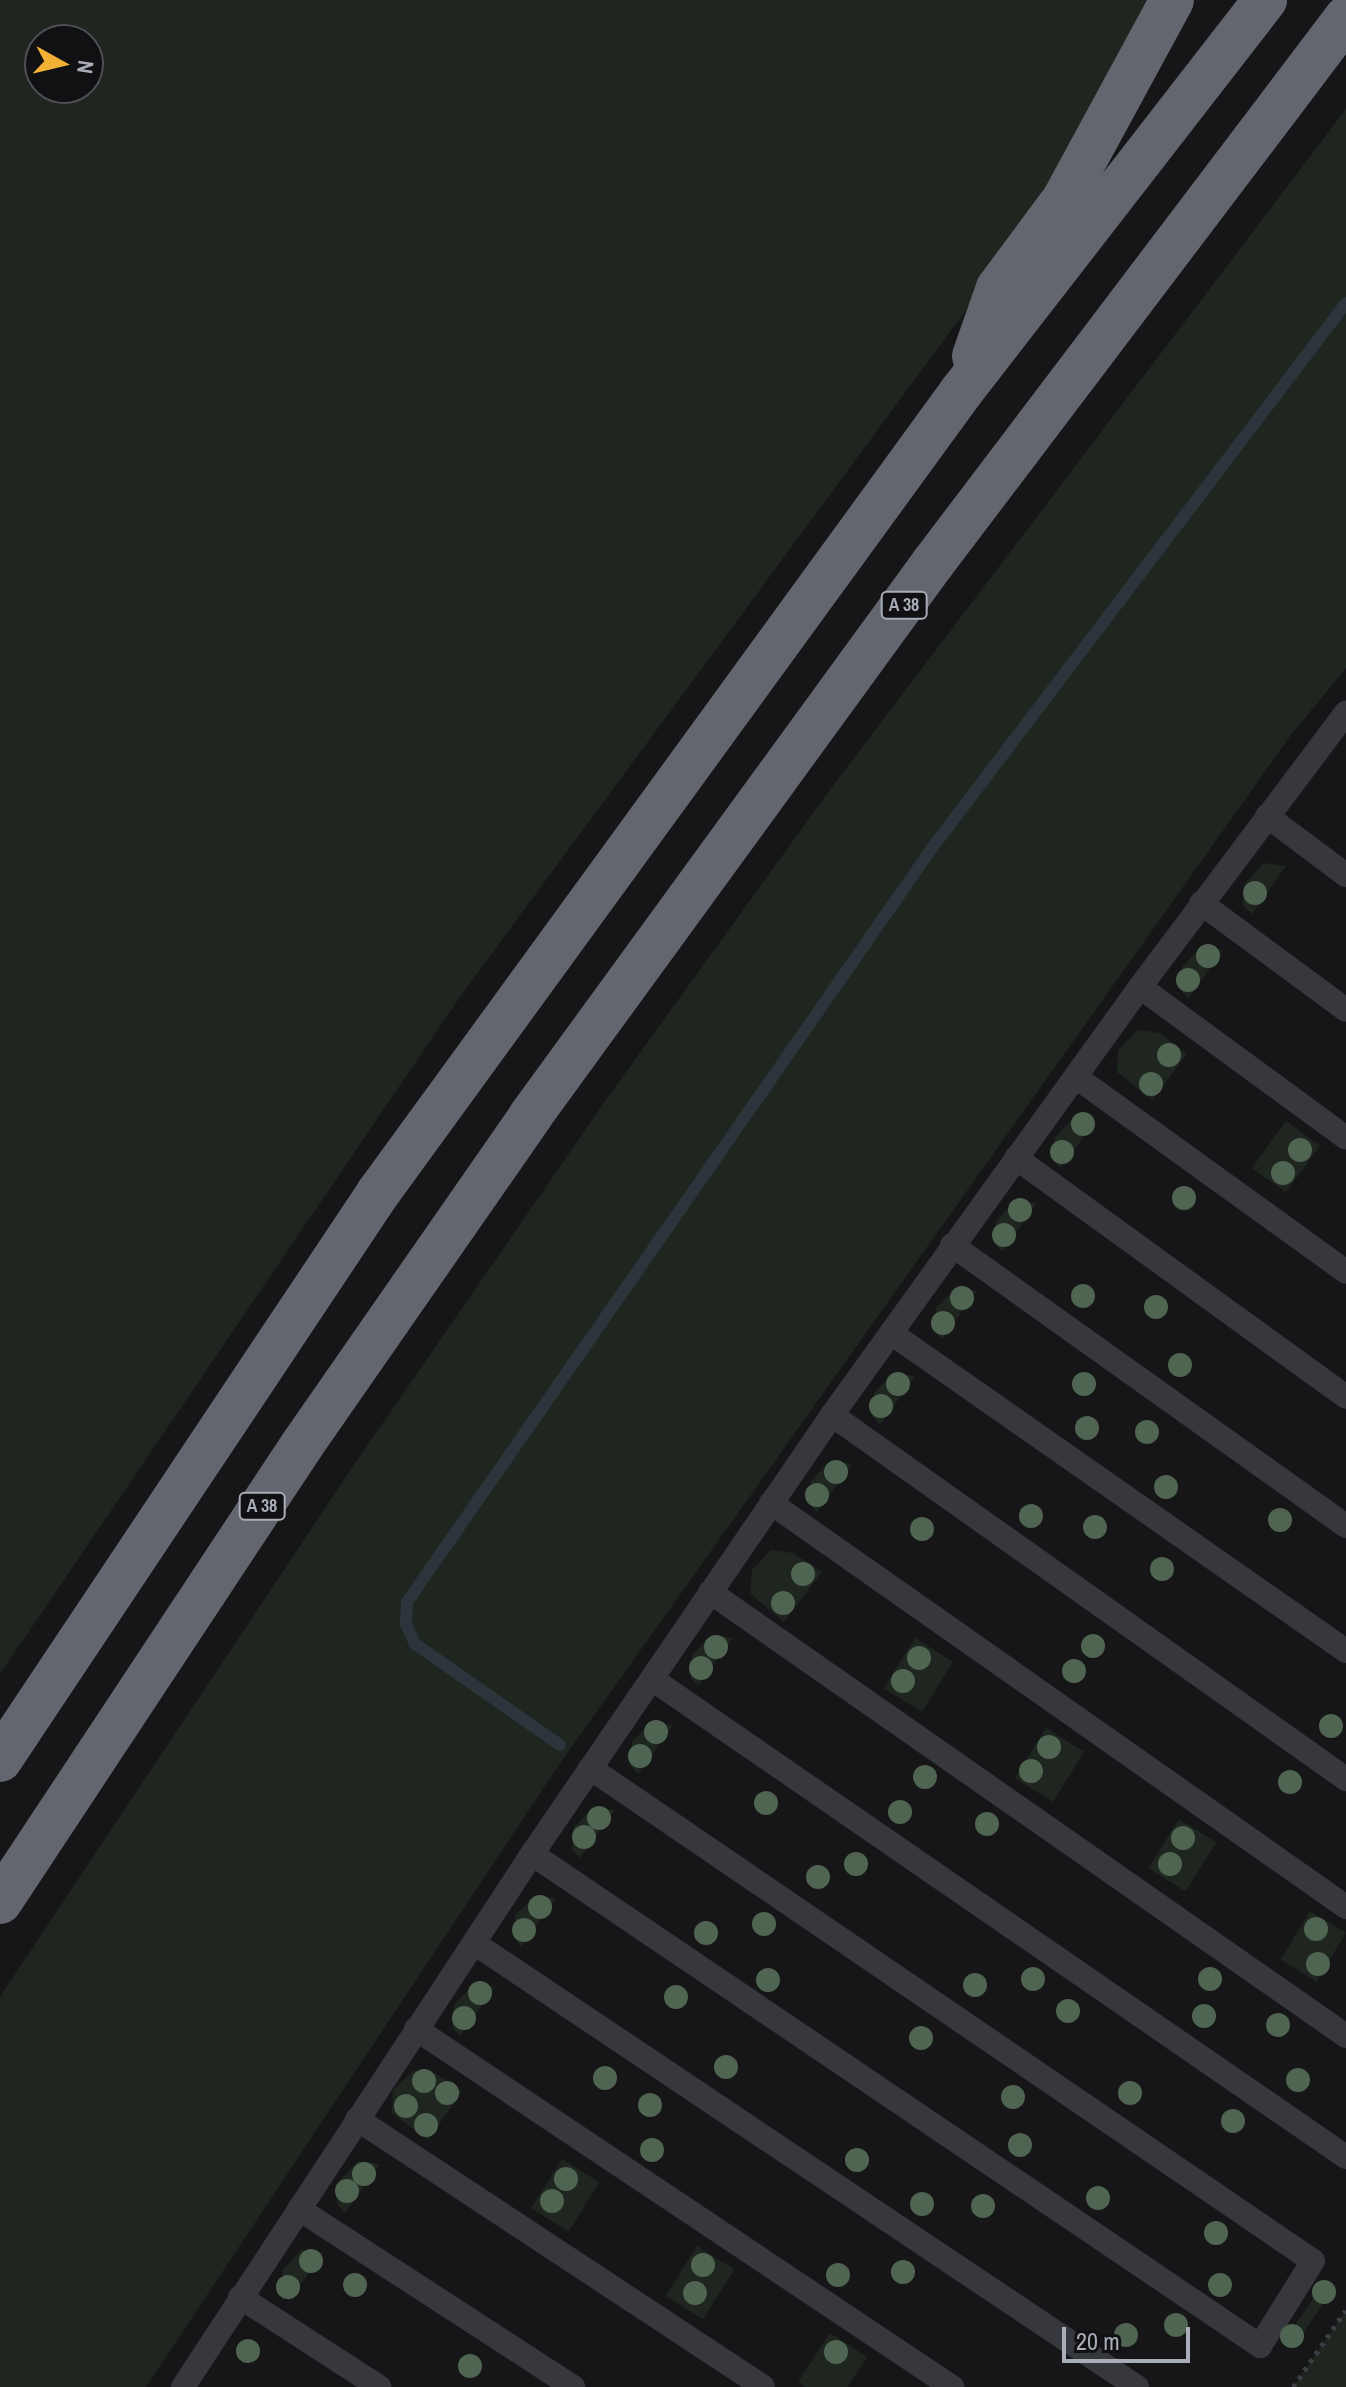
<!DOCTYPE html>
<style>
body{margin:0}
#map{position:relative;width:1346px;height:2387px;overflow:hidden;background:#161618;font-family:"Archivo Narrow",sans-serif}
div>[style]{position:absolute}
.green>*{inset:0;background:#1e261f;transform-origin:0 0}
.stream>*{height:12px;margin:-6px;padding:0 6px;transform-origin:6px;border-radius:6px;background:#2c353c}
.path>*{height:5px;margin-top:-2.5px;transform-origin:0;background:repeating-linear-gradient(90deg,#3d3f44 0 4px,transparent 0 10px)}
.service>*{height:24px;margin:-12px;padding:0 12px;transform-origin:12px;border-radius:12px;background:#37383d}
.motorway>*{height:44px;margin:-22px;padding:0 22px;transform-origin:22px;border-radius:22px;background:#63666e}
.trees>*{width:24px;height:24px;margin:-12px;border-radius:50%;background:#506452}
span{translate:-50% -50%;white-space:nowrap;text-align:center;line-height:1.15;-webkit-text-stroke:6px #111113;paint-order:stroke}
.shield-label span{padding:2px 6px;background:#111113;border:2px solid;border-radius:6px;-webkit-text-stroke-width:0}
.shield-label{font-size:18px;color:#a8adb8;font-weight:700}
.north{position:absolute;left:24px;top:24px;width:80px;height:80px;box-sizing:border-box;background:#111113;border:2px solid #4d4f55;border-radius:50%;rotate:98deg;font-size:22px;font-weight:700;line-height:32px;text-align:center;color:#a8adb8}
.north::after{content:'';display:block;margin:auto;width:28px;height:36px;background:#f2b134;clip-path:polygon(50% 0,100% 100%,50% 72%,0 100%)}
.scale{position:absolute;left:1062px;top:2327px;width:128px;height:36px;box-sizing:border-box;border:4px solid #a8adb8;border-top:0;padding-left:10px;font-size:24px;line-height:28px;white-space:nowrap;color:#a8adb8;-webkit-text-stroke:6px #111113;paint-order:stroke}
</style>
<div id="map">
<div class="green">
<div style="clip-path:polygon(evenodd,0 0,1155px 0,1101px 106px,994px 272px,462px 994px,0 1674px,0 0,40px 40px,88px 40px,88px 88px,40px 88px,40px 40px)"></div>
<div style="clip-path:polygon(1346px 109px,1346px 668px,1291px 735px,556px 1769px,146px 2387px,0 2387px,0 1997px,349px 1472px,608px 1097px,829px 791px)"></div>
<div style="clip-path:polygon(1264px 863px,1286px 866px,1252px 914px,1243px 906px,1245px 883px)"></div>
<div style="clip-path:polygon(1201px 947px,1223px 950px,1188px 999px,1180px 989px,1182px 967px)"></div>
<div style="clip-path:polygon(1138px 1030px,1160px 1033px,1187px 1054px,1152px 1100px,1117px 1072px,1118px 1050px)"></div>
<div style="clip-path:polygon(1074px 1117px,1096px 1120px,1061px 1168px,1053px 1160px,1055px 1137px)"></div>
<div style="left:1286px;top:1121px;width:42px;height:58px;rotate:36deg"></div>
<div style="clip-path:polygon(1015px 1201px,1037px 1203px,1002px 1252px,994px 1243px,996px 1221px)"></div>
<div style="clip-path:polygon(956px 1288px,977px 1291px,942px 1339px,935px 1331px,936px 1308px)"></div>
<div style="clip-path:polygon(893px 1374px,915px 1376px,880px 1425px,872px 1416px,874px 1393px)"></div>
<div style="clip-path:polygon(830px 1461px,852px 1464px,817px 1512px,810px 1504px,811px 1481px)"></div>
<div style="clip-path:polygon(771px 1550px,793px 1553px,822px 1572px,784px 1622px,750px 1593px,752px 1570px)"></div>
<div style="clip-path:polygon(712px 1635px,733px 1638px,698px 1686px,691px 1678px,692px 1655px)"></div>
<div style="left:915px;top:1638px;width:45px;height:59px;rotate:32deg"></div>
<div style="clip-path:polygon(651px 1722px,673px 1725px,638px 1774px,630px 1765px,632px 1742px)"></div>
<div style="left:1046px;top:1728px;width:45px;height:59px;rotate:32deg"></div>
<div style="clip-path:polygon(593px 1808px,615px 1810px,580px 1858px,572px 1850px,574px 1827px)"></div>
<div style="left:1179px;top:1819px;width:44px;height:58px;rotate:32deg"></div>
<div style="clip-path:polygon(535px 1896px,556px 1898px,521px 1947px,514px 1938px,515px 1915px)"></div>
<div style="left:1310px;top:1911px;width:42px;height:57px;rotate:31deg"></div>
<div style="clip-path:polygon(473px 1984px,495px 1987px,460px 2036px,452px 2027px,454px 2005px)"></div>
<div style="clip-path:polygon(413px 2071px,435px 2073px,462px 2091px,428px 2140px,392px 2113px,393px 2090px)"></div>
<div style="left:562px;top:2159px;width:44px;height:58px;rotate:32deg"></div>
<div style="clip-path:polygon(358px 2161px,380px 2164px,345px 2213px,337px 2204px,338px 2182px)"></div>
<div style="left:697px;top:2246px;width:44px;height:59px;rotate:32deg"></div>
<div style="clip-path:polygon(302px 2250px,323px 2253px,289px 2301px,281px 2292px,283px 2269px)"></div>
<div style="left:1325px;top:2281px;width:11px;height:73px;rotate:34deg"></div>
<div style="clip-path:polygon(1346px 2310px,1346px 2387px,1293px 2387px,1301px 2375px)"></div>
<div style="clip-path:polygon(830px 2333px,867px 2357px,848px 2387px,806px 2387px,798px 2382px)"></div>
</div>
<div class="stream">
<div style="left:560px;top:1745px;width:177px;rotate:-145.1deg"></div>
<div style="left:415px;top:1644px;width:22px;rotate:-114deg"></div>
<div style="left:406px;top:1624px;width:22px;rotate:-87deg"></div>
<div style="left:407px;top:1602px;width:919px;rotate:-55.15deg"></div>
<div style="left:932px;top:848px;width:684px;rotate:-52.78deg"></div>
</div>
<div class="path">
<div style="left:1293px;top:2387px;width:93px;rotate:-55.5deg"></div>
</div>
<div class="service">
<div style="left:1267px;top:816px;width:99px;rotate:36.8deg"></div>
<div style="left:1201px;top:903px;width:180px;rotate:36.4deg"></div>
<div style="left:1140px;top:987px;width:255px;rotate:36.2deg"></div>
<div style="left:1076px;top:1077px;width:333px;rotate:35.8deg"></div>
<div style="left:1016px;top:1158px;width:407px;rotate:35.9deg"></div>
<div style="left:952px;top:1245px;width:484px;rotate:35.5deg"></div>
<div style="left:891px;top:1333px;width:555px;rotate:34.95deg"></div>
<div style="left:832px;top:1415px;width:630px;rotate:35.31deg"></div>
<div style="left:771px;top:1503px;width:703px;rotate:35.09deg"></div>
<div style="left:710px;top:1592px;width:776px;rotate:34.92deg"></div>
<div style="left:652px;top:1679px;width:843px;rotate:34.56deg"></div>
<div style="left:532px;top:1854px;width:879px;rotate:34.05deg"></div>
<div style="left:1260px;top:2346px;width:100px;rotate:-58.1deg"></div>
<div style="left:1313px;top:2261px;width:875px;rotate:-145.71deg"></div>
<div style="left:474px;top:1943px;width:798px;rotate:33.81deg"></div>
<div style="left:416px;top:2029px;width:645px;rotate:33.74deg"></div>
<div style="left:357px;top:2119px;width:486px;rotate:33.4deg"></div>
<div style="left:299px;top:2209px;width:327px;rotate:33deg"></div>
<div style="left:240px;top:2297px;width:166px;rotate:32.9deg"></div>
<div style="left:183px;top:2387px;width:637px;rotate:-56.78deg"></div>
<div style="left:532px;top:1854px;width:532px;rotate:-55.65deg"></div>
<div style="left:832px;top:1415px;width:527px;rotate:-54.26deg"></div>
<div style="left:1140px;top:987px;width:343px;rotate:-53.1deg"></div>
</div>
<div class="motorway">
<div style="left:974px;top:356px;width:72px;rotate:-70.6deg"></div>
<div style="left:998px;top:288px;width:111px;rotate:-53.4deg"></div>
<div style="left:1064px;top:199px;width:226px;rotate:-61.5deg"></div>
<div style="left:0;top:1760px;width:681px;rotate:-56.31deg"></div>
<div style="left:378px;top:1193px;width:991px;rotate:-53.95deg"></div>
<div style="left:961px;top:392px;width:496px;rotate:-52.2deg"></div>
<div style="left:0;top:1902px;width:548px;rotate:-56.54deg"></div>
<div style="left:302px;top:1445px;width:402px;rotate:-55.2deg"></div>
<div style="left:531px;top:1115px;width:683px;rotate:-53.94deg"></div>
<div style="left:933px;top:563px;width:684px;rotate:-52.85deg"></div>
</div>
<div class="trees">
<div style="left:1255px;top:893px"></div>
<div style="left:1208px;top:956px"></div>
<div style="left:1188px;top:980px"></div>
<div style="left:1169px;top:1055px"></div>
<div style="left:1151px;top:1084px"></div>
<div style="left:1083px;top:1124px"></div>
<div style="left:1300px;top:1150px"></div>
<div style="left:1062px;top:1152px"></div>
<div style="left:1283px;top:1173px"></div>
<div style="left:1184px;top:1198px"></div>
<div style="left:1020px;top:1210px"></div>
<div style="left:1004px;top:1235px"></div>
<div style="left:1083px;top:1296px"></div>
<div style="left:962px;top:1298px"></div>
<div style="left:1156px;top:1307px"></div>
<div style="left:943px;top:1323px"></div>
<div style="left:1180px;top:1365px"></div>
<div style="left:898px;top:1384px"></div>
<div style="left:1084px;top:1384px"></div>
<div style="left:881px;top:1406px"></div>
<div style="left:1087px;top:1428px"></div>
<div style="left:1147px;top:1432px"></div>
<div style="left:836px;top:1472px"></div>
<div style="left:1166px;top:1487px"></div>
<div style="left:817px;top:1495px"></div>
<div style="left:1031px;top:1516px"></div>
<div style="left:1280px;top:1520px"></div>
<div style="left:1095px;top:1527px"></div>
<div style="left:922px;top:1529px"></div>
<div style="left:1162px;top:1569px"></div>
<div style="left:803px;top:1574px"></div>
<div style="left:783px;top:1603px"></div>
<div style="left:1093px;top:1646px"></div>
<div style="left:716px;top:1647px"></div>
<div style="left:919px;top:1658px"></div>
<div style="left:701px;top:1668px"></div>
<div style="left:1074px;top:1671px"></div>
<div style="left:903px;top:1681px"></div>
<div style="left:1331px;top:1726px"></div>
<div style="left:656px;top:1732px"></div>
<div style="left:1049px;top:1747px"></div>
<div style="left:640px;top:1756px"></div>
<div style="left:1031px;top:1771px"></div>
<div style="left:925px;top:1777px"></div>
<div style="left:1290px;top:1782px"></div>
<div style="left:766px;top:1803px"></div>
<div style="left:900px;top:1812px"></div>
<div style="left:599px;top:1818px"></div>
<div style="left:987px;top:1824px"></div>
<div style="left:584px;top:1837px"></div>
<div style="left:1183px;top:1838px"></div>
<div style="left:856px;top:1864px"></div>
<div style="left:1170px;top:1864px"></div>
<div style="left:818px;top:1877px"></div>
<div style="left:540px;top:1907px"></div>
<div style="left:764px;top:1924px"></div>
<div style="left:1316px;top:1929px"></div>
<div style="left:524px;top:1930px"></div>
<div style="left:706px;top:1933px"></div>
<div style="left:1318px;top:1964px"></div>
<div style="left:1033px;top:1979px"></div>
<div style="left:1210px;top:1979px"></div>
<div style="left:768px;top:1980px"></div>
<div style="left:975px;top:1985px"></div>
<div style="left:480px;top:1993px"></div>
<div style="left:676px;top:1997px"></div>
<div style="left:1068px;top:2011px"></div>
<div style="left:1204px;top:2016px"></div>
<div style="left:464px;top:2018px"></div>
<div style="left:1278px;top:2025px"></div>
<div style="left:921px;top:2038px"></div>
<div style="left:726px;top:2067px"></div>
<div style="left:605px;top:2078px"></div>
<div style="left:1298px;top:2080px"></div>
<div style="left:424px;top:2081px"></div>
<div style="left:447px;top:2093px"></div>
<div style="left:1130px;top:2093px"></div>
<div style="left:1013px;top:2097px"></div>
<div style="left:650px;top:2105px"></div>
<div style="left:406px;top:2106px"></div>
<div style="left:1233px;top:2121px"></div>
<div style="left:426px;top:2125px"></div>
<div style="left:1020px;top:2145px"></div>
<div style="left:652px;top:2150px"></div>
<div style="left:857px;top:2160px"></div>
<div style="left:364px;top:2174px"></div>
<div style="left:566px;top:2179px"></div>
<div style="left:347px;top:2191px"></div>
<div style="left:1098px;top:2198px"></div>
<div style="left:552px;top:2201px"></div>
<div style="left:922px;top:2204px"></div>
<div style="left:983px;top:2206px"></div>
<div style="left:1216px;top:2233px"></div>
<div style="left:311px;top:2261px"></div>
<div style="left:703px;top:2265px"></div>
<div style="left:903px;top:2272px"></div>
<div style="left:838px;top:2275px"></div>
<div style="left:355px;top:2285px"></div>
<div style="left:1220px;top:2285px"></div>
<div style="left:288px;top:2287px"></div>
<div style="left:1324px;top:2292px"></div>
<div style="left:695px;top:2293px"></div>
<div style="left:1176px;top:2325px"></div>
<div style="left:1126px;top:2335px"></div>
<div style="left:1292px;top:2336px"></div>
<div style="left:248px;top:2351px"></div>
<div style="left:836px;top:2352px"></div>
<div style="left:470px;top:2366px"></div>
</div>
<div class="shield-label">
<span style="left:904px;top:605px">A 38</span>
<span style="left:262px;top:1506px">A 38</span>
</div>
<div class="north">N</div>
<div class="scale">20 m</div>
</div>
